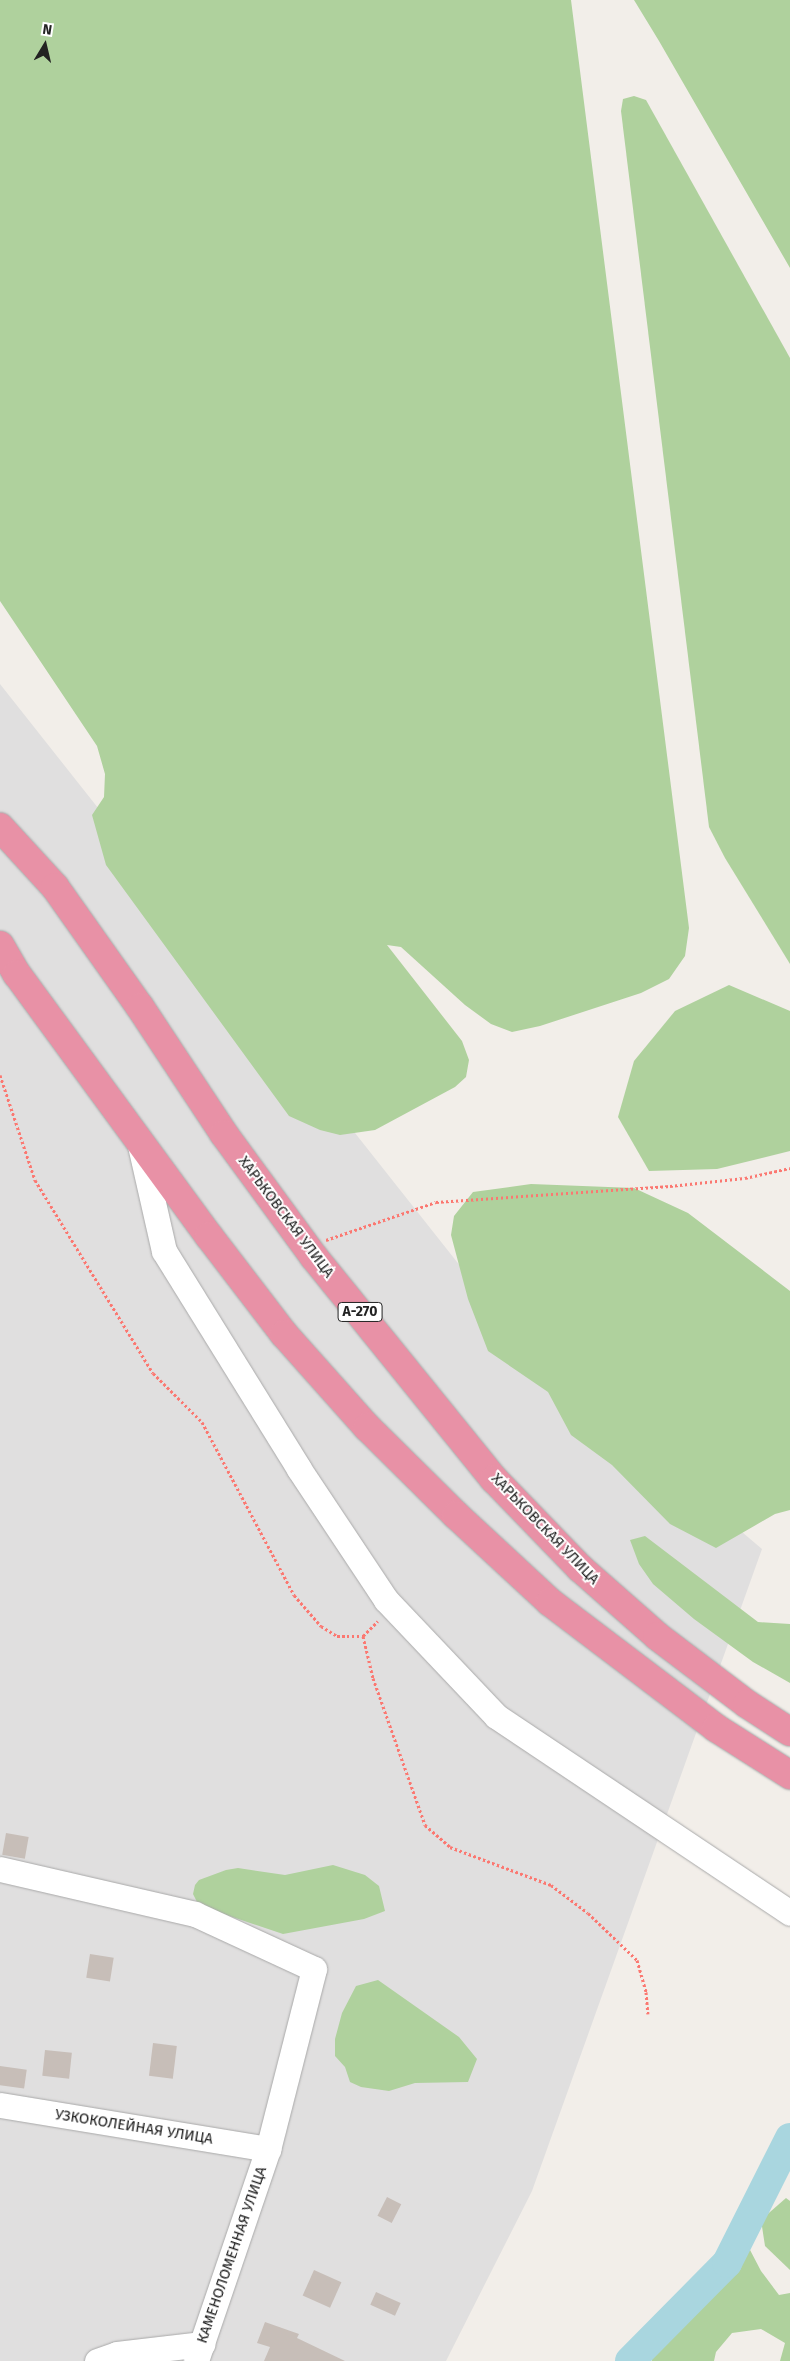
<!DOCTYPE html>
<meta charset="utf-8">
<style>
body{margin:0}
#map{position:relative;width:790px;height:2361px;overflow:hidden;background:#f2eee9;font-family:"Fira Sans",sans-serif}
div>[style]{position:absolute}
.residential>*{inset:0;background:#e0dfdf}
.forest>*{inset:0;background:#afd19d}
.river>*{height:30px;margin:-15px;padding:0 15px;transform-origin:15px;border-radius:15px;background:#a9d6df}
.building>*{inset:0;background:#c7beb8;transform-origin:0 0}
.path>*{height:3px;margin-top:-1.5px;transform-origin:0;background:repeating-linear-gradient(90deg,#fb7871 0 2.5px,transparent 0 5px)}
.roads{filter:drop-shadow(0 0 1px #a9a9a9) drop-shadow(0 0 1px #a9a9a9)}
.minor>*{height:25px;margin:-12.5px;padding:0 12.5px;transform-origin:12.5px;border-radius:12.5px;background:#fff}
.highway>*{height:28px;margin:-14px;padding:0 14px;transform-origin:14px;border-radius:14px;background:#e891a6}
span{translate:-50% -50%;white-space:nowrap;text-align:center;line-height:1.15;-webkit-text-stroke:4px #fff;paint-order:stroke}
.shield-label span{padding:1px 4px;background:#fff;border:1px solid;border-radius:4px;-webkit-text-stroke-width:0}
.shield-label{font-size:14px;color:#222;font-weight:700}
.street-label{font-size:15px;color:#222}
.north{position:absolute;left:20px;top:20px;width:50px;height:50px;-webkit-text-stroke:4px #fff;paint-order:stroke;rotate:9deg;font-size:14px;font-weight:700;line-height:20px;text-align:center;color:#222}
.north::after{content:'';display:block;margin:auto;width:18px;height:22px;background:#222;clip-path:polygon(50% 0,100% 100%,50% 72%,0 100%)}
</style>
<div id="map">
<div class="residential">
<div style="clip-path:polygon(0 684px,525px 1348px,762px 1549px,532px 2191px,446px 2361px,0 2361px)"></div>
</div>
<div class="forest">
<div style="clip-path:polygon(0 0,571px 0,689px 928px,685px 956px,669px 979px,641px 993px,540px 1026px,512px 1032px,491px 1024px,465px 1005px,401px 947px,387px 945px,462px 1041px,469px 1060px,466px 1077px,455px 1087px,375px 1130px,340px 1135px,320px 1130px,289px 1116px,106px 865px,92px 815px,104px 797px,105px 774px,97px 746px,0 601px)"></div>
<div style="clip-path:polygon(634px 0,790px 0,790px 268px,659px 41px)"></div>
<div style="clip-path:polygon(634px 96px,646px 100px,790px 358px,790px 964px,725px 858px,709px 827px,621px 111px,623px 99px)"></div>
<div style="clip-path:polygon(729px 985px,790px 1011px,790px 1151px,717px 1169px,649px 1171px,618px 1117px,634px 1061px,675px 1011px)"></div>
<div style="clip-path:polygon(531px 1184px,634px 1188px,688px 1213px,790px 1291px,790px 1510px,775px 1514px,716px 1548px,670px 1524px,612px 1465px,571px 1435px,548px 1392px,488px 1351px,468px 1299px,451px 1235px,454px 1216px,473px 1192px)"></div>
<div style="clip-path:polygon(645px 1536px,758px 1622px,790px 1624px,790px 1683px,753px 1662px,694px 1619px,653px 1584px,639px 1564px,630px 1540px)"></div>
<div style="clip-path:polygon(333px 1865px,365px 1875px,379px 1886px,385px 1911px,364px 1919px,283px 1934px,209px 1909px,197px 1902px,193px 1894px,195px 1885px,199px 1880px,226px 1870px,238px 1868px,285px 1875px)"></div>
<div style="clip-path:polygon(378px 1980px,459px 2037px,477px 2059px,468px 2082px,415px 2083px,389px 2091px,361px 2087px,350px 2082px,345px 2067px,335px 2056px,335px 2039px,342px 2013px,356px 1986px)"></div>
<div style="clip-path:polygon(786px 2198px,790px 2201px,790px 2270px,765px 2246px,761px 2220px)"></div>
<div style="clip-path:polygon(749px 2248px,761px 2271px,779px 2295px,790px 2293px,790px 2361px,780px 2361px,785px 2343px,761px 2329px,732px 2333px,716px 2352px,714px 2361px,652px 2361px,649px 2341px,727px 2263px)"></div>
</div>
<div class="river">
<div style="left:630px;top:2361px;width:138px;rotate:-45.3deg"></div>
<div style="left:727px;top:2263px;width:140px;rotate:-63.3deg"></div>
</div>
<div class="building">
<div style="left:6px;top:1833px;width:23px;height:22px;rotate:10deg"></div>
<div style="left:90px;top:1954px;width:24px;height:24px;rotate:9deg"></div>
<div style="left:153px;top:2043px;width:24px;height:33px;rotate:7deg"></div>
<div style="left:45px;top:2050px;width:27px;height:26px;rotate:6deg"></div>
<div style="left:0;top:2066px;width:27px;height:19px;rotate:8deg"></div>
<div style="left:387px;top:2197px;width:16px;height:21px;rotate:27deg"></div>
<div style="left:314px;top:2270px;width:30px;height:28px;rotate:24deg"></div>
<div style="left:376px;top:2292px;width:27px;height:14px;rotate:24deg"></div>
<div style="clip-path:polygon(265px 2322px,299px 2334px,297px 2338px,345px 2361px,264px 2361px,270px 2347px,257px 2343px)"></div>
</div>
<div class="path">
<div style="left:0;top:1075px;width:111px;rotate:71.6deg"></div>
<div style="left:35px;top:1180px;width:226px;rotate:58.6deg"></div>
<div style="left:153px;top:1373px;width:69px;rotate:45deg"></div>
<div style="left:202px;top:1422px;width:196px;rotate:62deg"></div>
<div style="left:294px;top:1595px;width:41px;rotate:48.9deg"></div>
<div style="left:321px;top:1626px;width:19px;rotate:32deg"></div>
<div style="left:337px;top:1636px;width:26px"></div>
<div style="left:363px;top:1636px;width:21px;rotate:-45deg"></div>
<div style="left:326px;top:1240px;width:116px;rotate:-19.1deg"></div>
<div style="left:436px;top:1202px;width:235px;rotate:-3.9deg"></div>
<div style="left:670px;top:1186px;width:75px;rotate:-6.1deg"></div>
<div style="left:745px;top:1178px;width:46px;rotate:-12.5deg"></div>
<div style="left:363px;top:1636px;width:43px;rotate:76.6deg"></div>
<div style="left:373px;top:1678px;width:156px;rotate:70.5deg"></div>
<div style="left:425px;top:1825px;width:33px;rotate:41deg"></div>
<div style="left:450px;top:1847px;width:108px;rotate:20.6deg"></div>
<div style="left:551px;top:1885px;width:46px;rotate:37.1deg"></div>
<div style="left:588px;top:1913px;width:68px;rotate:43.8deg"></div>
<div style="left:637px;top:1960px;width:33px;rotate:74deg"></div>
<div style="left:646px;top:1992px;width:22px;rotate:85deg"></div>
</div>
<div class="roads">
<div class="minor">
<div style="left:139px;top:1141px;width:113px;rotate:77.2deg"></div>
<div style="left:164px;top:1251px;width:256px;rotate:58.2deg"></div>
<div style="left:299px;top:1469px;width:157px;rotate:56.4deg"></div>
<div style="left:386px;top:1600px;width:160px;rotate:46.5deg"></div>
<div style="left:496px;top:1716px;width:354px;rotate:33.8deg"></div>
<div style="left:0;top:1869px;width:200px;rotate:13deg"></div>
<div style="left:195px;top:1914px;width:131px;rotate:24.8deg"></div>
<div style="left:314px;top:1969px;width:186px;rotate:104.3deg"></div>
<div style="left:268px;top:2149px;width:224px;rotate:108.8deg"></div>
<div style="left:0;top:2105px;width:272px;rotate:9.3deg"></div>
<div style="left:97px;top:2361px;width:21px;rotate:-19deg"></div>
<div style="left:117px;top:2354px;width:86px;rotate:-6.7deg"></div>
</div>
<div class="highway">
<div style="left:0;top:827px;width:81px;rotate:47.5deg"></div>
<div style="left:55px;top:887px;width:147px;rotate:54.7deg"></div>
<div style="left:140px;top:1007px;width:152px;rotate:56.5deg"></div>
<div style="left:224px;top:1134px;width:152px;rotate:53.8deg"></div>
<div style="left:314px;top:1257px;width:286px;rotate:51deg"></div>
<div style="left:494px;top:1479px;width:124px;rotate:46deg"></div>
<div style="left:580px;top:1568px;width:103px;rotate:41.4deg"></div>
<div style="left:657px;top:1636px;width:113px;rotate:37.1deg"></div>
<div style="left:747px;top:1704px;width:51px;rotate:33.1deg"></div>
<div style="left:0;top:945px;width:34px;rotate:60deg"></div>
<div style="left:17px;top:974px;width:325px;rotate:53.8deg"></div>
<div style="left:209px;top:1236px;width:123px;rotate:52.6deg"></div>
<div style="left:284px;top:1334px;width:125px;rotate:48.3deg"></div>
<div style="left:367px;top:1427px;width:125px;rotate:44.7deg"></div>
<div style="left:456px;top:1515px;width:128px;rotate:42.8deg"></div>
<div style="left:550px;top:1602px;width:208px;rotate:37.2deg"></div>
<div style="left:716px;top:1728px;width:88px;rotate:32.4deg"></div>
</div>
</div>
<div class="shield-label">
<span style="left:360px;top:1312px">А-270</span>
</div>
<div class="street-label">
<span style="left:286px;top:1217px;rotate:53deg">ХАРЬКОВСКАЯ УЛИЦА</span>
<span style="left:545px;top:1529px;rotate:46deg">ХАРЬКОВСКАЯ УЛИЦА</span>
<span style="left:134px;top:2127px;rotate:9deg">УЗКОКОЛЕЙНАЯ УЛИЦА</span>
<span style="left:232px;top:2255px;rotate:-71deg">КАМЕНОЛОМЕННАЯ УЛИЦА</span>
</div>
<div class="north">N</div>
</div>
